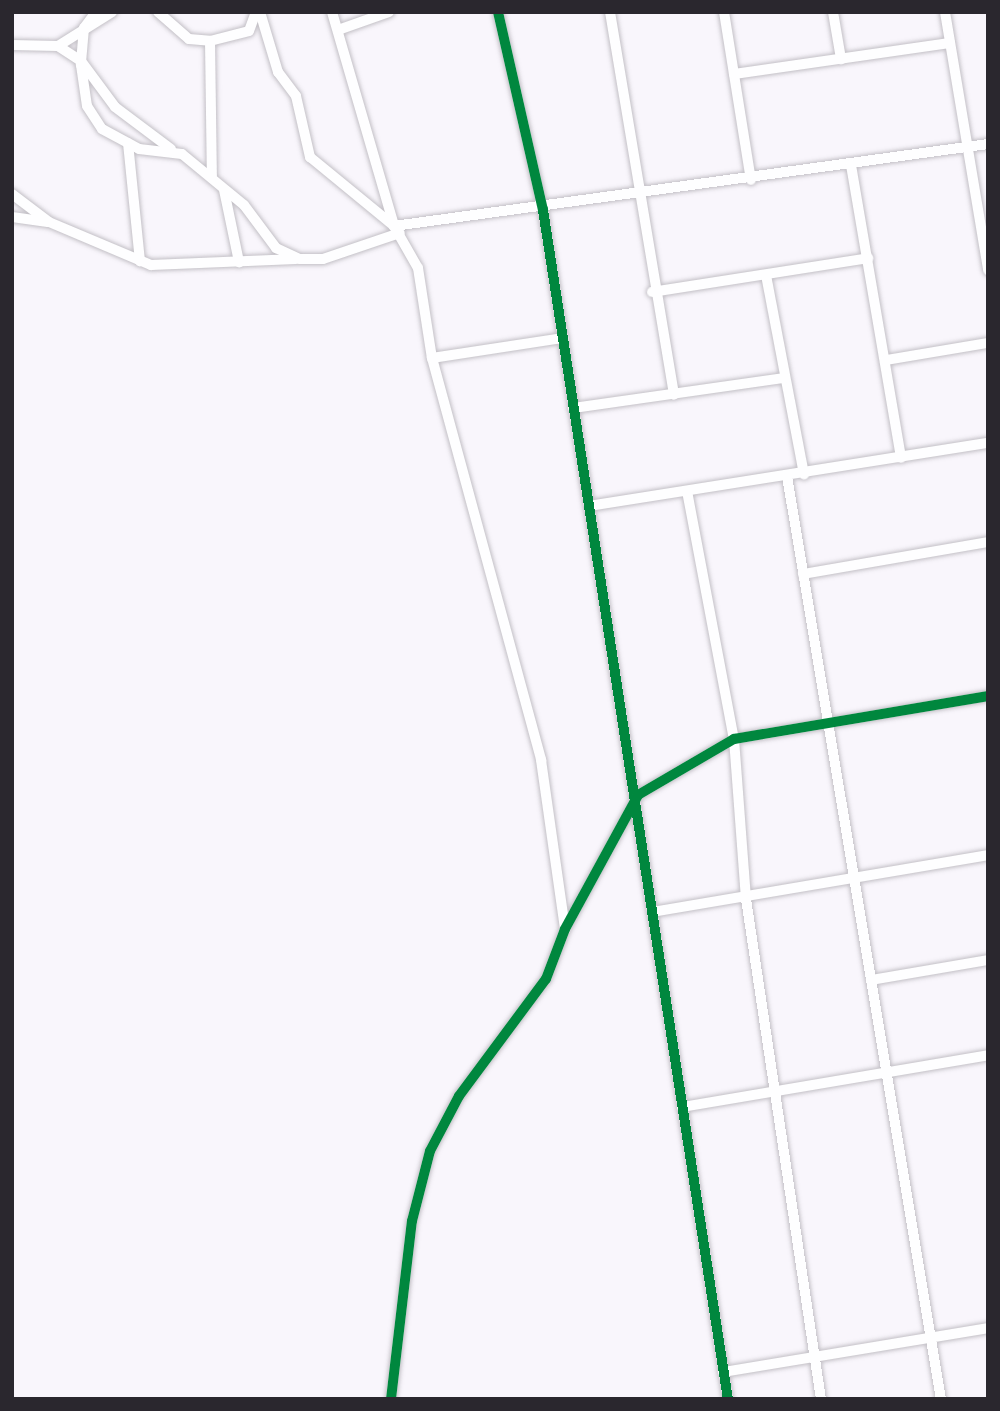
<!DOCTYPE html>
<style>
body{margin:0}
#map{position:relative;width:1000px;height:1411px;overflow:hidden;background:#f9f6fc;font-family:Raleway,sans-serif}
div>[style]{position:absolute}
.roads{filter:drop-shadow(0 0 2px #c3c0c6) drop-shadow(0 0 2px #c3c0c6)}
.minor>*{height:10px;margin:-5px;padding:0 5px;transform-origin:5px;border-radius:5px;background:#fefeff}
.cycleway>*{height:10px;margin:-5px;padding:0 5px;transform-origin:5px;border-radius:5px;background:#00873e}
span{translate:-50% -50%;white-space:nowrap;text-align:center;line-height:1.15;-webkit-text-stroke:6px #fff;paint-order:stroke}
.frame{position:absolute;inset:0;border:14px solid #2a272e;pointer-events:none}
</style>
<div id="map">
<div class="roads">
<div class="minor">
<div style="left:96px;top:12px;width:20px;rotate:127deg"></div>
<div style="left:84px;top:28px;width:37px;rotate:95deg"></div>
<div style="left:81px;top:65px;width:41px;rotate:81.7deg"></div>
<div style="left:87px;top:106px;width:27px;rotate:57deg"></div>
<div style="left:102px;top:129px;width:42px;rotate:28.4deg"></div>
<div style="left:139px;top:149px;width:43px;rotate:6.6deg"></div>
<div style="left:182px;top:154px;width:80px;rotate:39.4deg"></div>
<div style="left:244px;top:205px;width:54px;rotate:53.3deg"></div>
<div style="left:276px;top:248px;width:26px;rotate:25deg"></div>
<div style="left:300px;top:259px;width:23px"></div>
<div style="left:323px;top:259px;width:81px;rotate:-18.7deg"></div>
<div style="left:158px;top:12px;width:41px;rotate:41.1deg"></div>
<div style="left:189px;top:39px;width:21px;rotate:5deg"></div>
<div style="left:210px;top:41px;width:40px;rotate:-14.4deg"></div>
<div style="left:249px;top:31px;width:20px;rotate:-70deg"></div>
<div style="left:260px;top:12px;width:63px;rotate:73.3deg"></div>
<div style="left:278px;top:72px;width:30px;rotate:53deg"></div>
<div style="left:296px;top:96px;width:63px;rotate:77.1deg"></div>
<div style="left:310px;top:157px;width:109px;rotate:39.4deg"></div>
<div style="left:394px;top:226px;width:600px;rotate:-7.86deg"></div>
<div style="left:332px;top:12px;width:223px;rotate:73.8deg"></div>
<div style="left:394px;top:226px;width:48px;rotate:60.3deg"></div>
<div style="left:418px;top:268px;width:91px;rotate:81.2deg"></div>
<div style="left:432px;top:358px;width:417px;rotate:74.8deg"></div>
<div style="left:541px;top:760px;width:171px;rotate:81.9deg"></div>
<div style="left:498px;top:12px;width:203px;rotate:77.2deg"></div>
<div style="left:543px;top:210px;width:1203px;rotate:81.16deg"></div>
<div style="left:610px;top:12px;width:388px;rotate:80.5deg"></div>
<div style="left:724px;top:12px;width:170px;rotate:80.9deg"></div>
<div style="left:833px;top:12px;width:48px;rotate:80.3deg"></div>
<div style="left:945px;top:12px;width:262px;rotate:80.5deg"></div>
<div style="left:338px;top:30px;width:54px;rotate:-19.4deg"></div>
<div style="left:210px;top:41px;width:136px;rotate:89.2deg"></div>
<div style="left:12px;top:45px;width:46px;rotate:1.2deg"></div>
<div style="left:58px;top:46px;width:64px;rotate:-32.2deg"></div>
<div style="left:58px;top:46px;width:27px;rotate:33deg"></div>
<div style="left:81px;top:61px;width:57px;rotate:53.5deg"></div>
<div style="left:115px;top:107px;width:70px;rotate:36.9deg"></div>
<div style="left:734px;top:74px;width:218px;rotate:-8.2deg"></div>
<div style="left:128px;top:143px;width:119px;rotate:84.2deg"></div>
<div style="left:851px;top:165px;width:297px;rotate:80.3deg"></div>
<div style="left:224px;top:190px;width:74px;rotate:78.2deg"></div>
<div style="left:12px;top:194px;width:46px;rotate:37.1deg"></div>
<div style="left:49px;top:222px;width:111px;rotate:22.9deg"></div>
<div style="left:151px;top:265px;width:145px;rotate:-2.4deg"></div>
<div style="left:12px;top:217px;width:36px;rotate:8deg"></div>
<div style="left:766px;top:275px;width:203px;rotate:79.2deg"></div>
<div style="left:652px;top:292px;width:219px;rotate:-8.9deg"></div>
<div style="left:432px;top:358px;width:133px;rotate:-8.7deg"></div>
<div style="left:886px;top:360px;width:103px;rotate:-9.5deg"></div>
<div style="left:573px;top:408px;width:214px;rotate:-8.1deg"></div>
<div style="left:787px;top:476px;width:936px;rotate:80.53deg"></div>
<div style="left:687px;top:491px;width:252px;rotate:79.3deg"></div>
<div style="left:734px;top:739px;width:160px;rotate:85.7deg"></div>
<div style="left:746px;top:899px;width:506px;rotate:81.47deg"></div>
<div style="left:589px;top:506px;width:404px;rotate:-9deg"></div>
<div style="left:803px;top:574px;width:188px;rotate:-9.8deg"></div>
<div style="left:652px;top:912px;width:341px;rotate:-9.6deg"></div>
<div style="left:871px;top:980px;width:119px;rotate:-9.7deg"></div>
<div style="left:682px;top:1107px;width:310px;rotate:-9.6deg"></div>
<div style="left:723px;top:1372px;width:269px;rotate:-9.4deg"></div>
<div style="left:391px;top:1399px;width:179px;rotate:-83.3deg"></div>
<div style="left:412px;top:1221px;width:72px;rotate:-75.6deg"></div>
<div style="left:430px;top:1151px;width:62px;rotate:-62.2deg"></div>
<div style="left:459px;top:1096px;width:146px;rotate:-53.4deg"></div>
<div style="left:546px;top:979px;width:53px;rotate:-69.2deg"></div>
<div style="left:565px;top:929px;width:153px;rotate:-61.4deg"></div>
<div style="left:638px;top:795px;width:111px;rotate:-30.3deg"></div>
<div style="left:734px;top:739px;width:258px;rotate:-9.6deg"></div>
</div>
</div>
<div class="cycleway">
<div style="left:498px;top:12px;width:203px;rotate:77.2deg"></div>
<div style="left:543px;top:210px;width:1203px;rotate:81.16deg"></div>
<div style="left:391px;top:1399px;width:179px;rotate:-83.3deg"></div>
<div style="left:412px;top:1221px;width:72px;rotate:-75.6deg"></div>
<div style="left:430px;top:1151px;width:62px;rotate:-62.2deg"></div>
<div style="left:459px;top:1096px;width:146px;rotate:-53.4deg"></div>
<div style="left:546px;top:979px;width:53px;rotate:-69.2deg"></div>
<div style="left:565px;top:929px;width:153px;rotate:-61.4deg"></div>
<div style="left:638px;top:795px;width:111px;rotate:-30.3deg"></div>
<div style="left:734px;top:739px;width:258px;rotate:-9.6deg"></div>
</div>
<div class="frame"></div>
</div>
